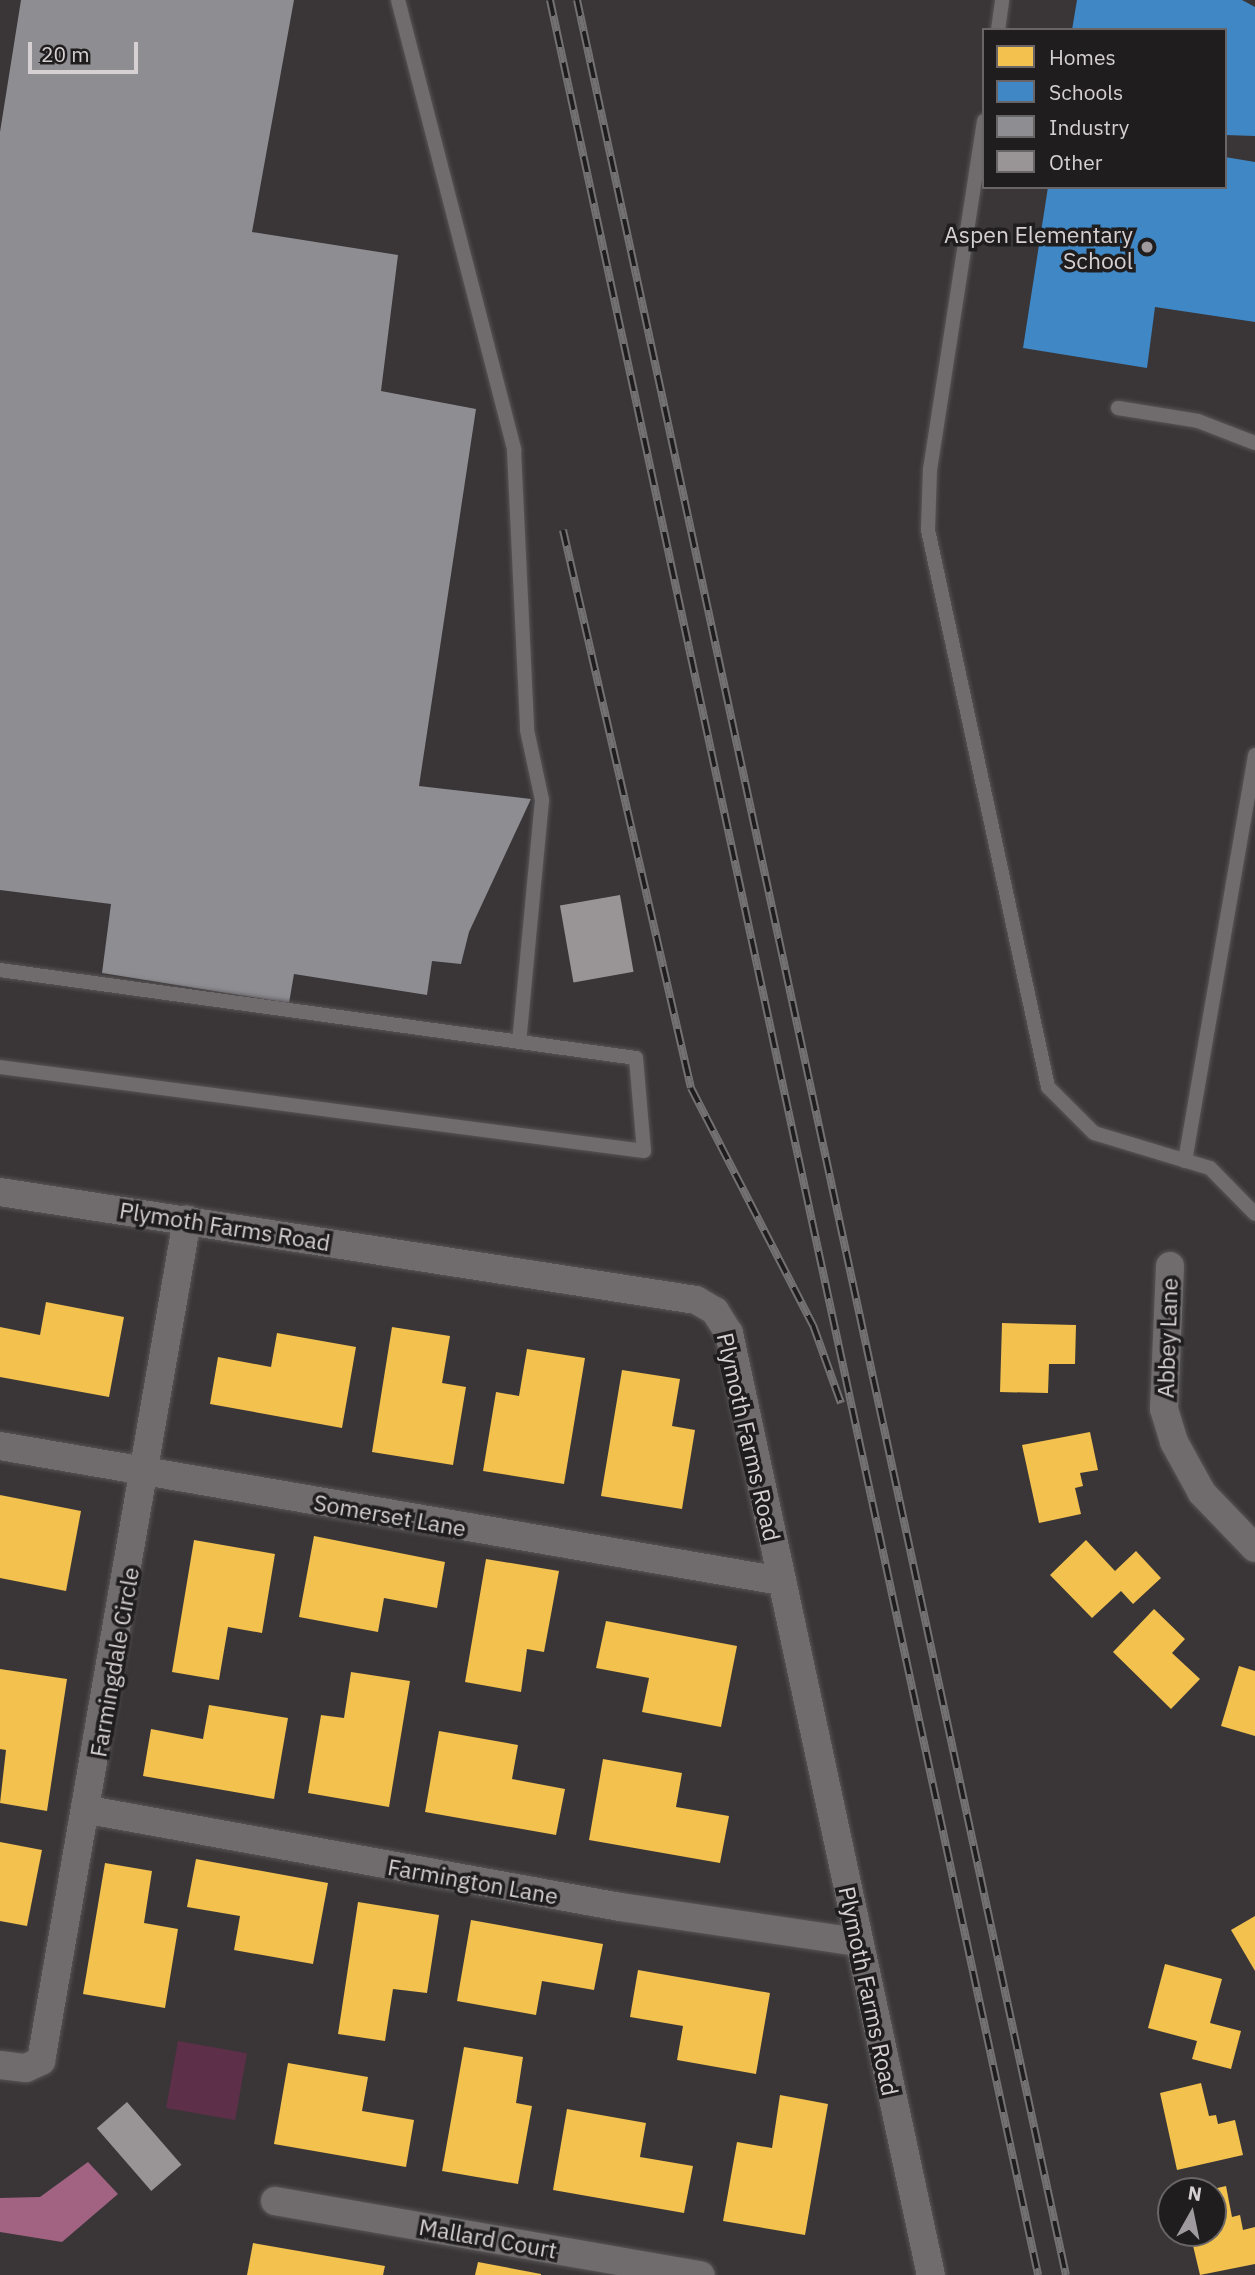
<!DOCTYPE html>
<style>
body{margin:0}
#map{position:relative;width:1255px;height:2275px;overflow:hidden;background:#3a3638;font-family:"IBM Plex Sans",sans-serif}
div>[style]{position:absolute}
.green>*{inset:0;background:#5e2f48;transform-origin:0 0}
.water>*{inset:0;background:#a16381}
.homes>*{inset:0;background:#f2c14e}
.schools>*{inset:0;background:#3f88c5}
.industry>*{inset:0;background:#8d8d92}
.building>*{inset:0;background:#999597;transform-origin:0 0}
.roads{filter:drop-shadow(0 0 2px #585456) drop-shadow(0 0 2px #585456)}
.service>*{height:14px;margin:-7px;padding:0 7px;transform-origin:7px;border-radius:7px;background:#706c6e}
.minor>*{height:28px;margin:-14px;padding:0 14px;transform-origin:14px;border-radius:14px;background:#706c6e}
.rail>*{height:8px;margin-top:-4px;transform-origin:0;background:repeating-linear-gradient(90deg,#201d1e 0 16px,#747172 0 32px);box-sizing:border-box;border-block:2px solid #747172}
.dots>*{width:19px;height:19px;translate:-50% -50%;box-sizing:border-box;border:4px solid #201d1e;border-radius:50%}
span{translate:-50% -50%;white-space:nowrap;text-align:center;line-height:1.15;-webkit-text-stroke:7px #201d1e;paint-order:stroke}
.poi-label{font-size:23px;color:#d6d0d3}
.right{translate:-100% -50%;text-align:right}
.street-label{font-size:23px;color:#d6d0d3}
.legend{position:absolute;left:982px;top:28px;width:245px;height:161px;box-sizing:border-box;background:#201d1e;border:2px solid #696566;margin:0;padding:9px 12px;list-style:none;font-size:21px;color:#d6d0d3}
.legend li{display:flex;align-items:center;gap:14px;height:35px}
.legend b{width:35px;border:2px solid #696566}
.north{position:absolute;left:1157px;top:2177px;width:70px;height:70px;box-sizing:border-box;background:#201d1e;border:2px solid #696566;border-radius:50%;rotate:9deg;font-size:19px;font-weight:700;line-height:28px;text-align:center;color:#d6d0d3}
.north::after{content:'';display:block;margin:auto;width:24px;height:32px;background:#9f9a9d;clip-path:polygon(50% 0,100% 100%,50% 72%,0 100%)}
.scale{position:absolute;left:28px;top:42px;width:110px;height:32px;box-sizing:border-box;border:4px solid #d6d0d3;border-top:0;padding-left:9px;font-size:21px;line-height:24px;white-space:nowrap;color:#d6d0d3;-webkit-text-stroke:5px #201d1e;paint-order:stroke}
</style>
<div id="map">
<div class="green">
<div style="left:178px;top:2041px;width:70px;height:68px;rotate:10deg"></div>
</div>
<div class="water">
<div style="clip-path:polygon(88px 2162px,118px 2194px,62px 2242px,0 2232px,0 2198px,40px 2197px)"></div>
</div>
<div class="homes">
<div style="clip-path:polygon(46px 1302px,124px 1317px,109px 1397px,0 1377px,0 1327px,40px 1335px)"></div>
<div style="clip-path:polygon(1002px 1323px,1076px 1325px,1075px 1364px,1049px 1364px,1048px 1393px,1000px 1392px)"></div>
<div style="clip-path:polygon(392px 1327px,450px 1336px,442px 1383px,466px 1387px,453px 1465px,372px 1452px)"></div>
<div style="clip-path:polygon(277px 1333px,356px 1347px,342px 1428px,210px 1404px,218px 1357px,271px 1367px)"></div>
<div style="clip-path:polygon(527px 1349px,585px 1358px,564px 1484px,483px 1471px,496px 1392px,519px 1396px)"></div>
<div style="clip-path:polygon(622px 1370px,680px 1379px,672px 1426px,695px 1430px,682px 1509px,601px 1496px)"></div>
<div style="clip-path:polygon(1090px 1432px,1098px 1470px,1080px 1473px,1083px 1486px,1075px 1488px,1081px 1514px,1039px 1523px,1022px 1445px)"></div>
<div style="clip-path:polygon(0 1495px,81px 1511px,66px 1591px,0 1578px)"></div>
<div style="clip-path:polygon(314px 1536px,445px 1562px,437px 1608px,384px 1598px,378px 1632px,299px 1617px)"></div>
<div style="clip-path:polygon(194px 1540px,275px 1554px,262px 1633px,228px 1627px,219px 1680px,172px 1672px)"></div>
<div style="clip-path:polygon(1086px 1540px,1115px 1571px,1136px 1551px,1161px 1578px,1133px 1604px,1121px 1591px,1092px 1618px,1050px 1575px)"></div>
<div style="clip-path:polygon(486px 1559px,559px 1571px,544px 1652px,527px 1649px,521px 1692px,465px 1682px)"></div>
<div style="clip-path:polygon(1154px 1609px,1185px 1639px,1172px 1653px,1200px 1679px,1171px 1709px,1113px 1652px)"></div>
<div style="clip-path:polygon(606px 1621px,737px 1646px,721px 1727px,642px 1712px,649px 1678px,596px 1668px)"></div>
<div style="clip-path:polygon(1239px 1666px,1255px 1671px,1255px 1736px,1221px 1726px)"></div>
<div style="clip-path:polygon(0 1669px,67px 1679px,47px 1811px,0 1803px,6px 1750px,0 1749px)"></div>
<div style="clip-path:polygon(351px 1672px,410px 1681px,389px 1807px,308px 1793px,321px 1715px,344px 1718px)"></div>
<div style="clip-path:polygon(209px 1705px,288px 1718px,274px 1799px,143px 1776px,151px 1729px,203px 1739px)"></div>
<div style="clip-path:polygon(439px 1731px,518px 1745px,512px 1779px,565px 1789px,556px 1835px,425px 1812px)"></div>
<div style="clip-path:polygon(603px 1759px,682px 1773px,676px 1807px,729px 1816px,720px 1863px,589px 1840px)"></div>
<div style="clip-path:polygon(0 1842px,42px 1850px,27px 1926px,0 1921px)"></div>
<div style="clip-path:polygon(196px 1859px,328px 1883px,313px 1964px,234px 1950px,240px 1916px,187px 1907px)"></div>
<div style="clip-path:polygon(105px 1863px,152px 1871px,144px 1923px,178px 1929px,165px 2008px,83px 1994px)"></div>
<div style="clip-path:polygon(358px 1902px,439px 1915px,427px 1993px,393px 1989px,385px 2041px,338px 2034px)"></div>
<div style="clip-path:polygon(1255px 1916px,1255px 1971px,1231px 1930px)"></div>
<div style="clip-path:polygon(471px 1920px,603px 1944px,594px 1990px,542px 1981px,536px 2015px,457px 2001px)"></div>
<div style="clip-path:polygon(1165px 1964px,1222px 1979px,1210px 2023px,1241px 2031px,1231px 2069px,1192px 2059px,1197px 2041px,1148px 2028px)"></div>
<div style="clip-path:polygon(638px 1970px,770px 1993px,756px 2074px,677px 2060px,683px 2026px,630px 2017px)"></div>
<div style="clip-path:polygon(464px 2047px,523px 2057px,516px 2103px,532px 2106px,518px 2184px,442px 2171px)"></div>
<div style="clip-path:polygon(288px 2063px,368px 2077px,362px 2111px,414px 2120px,406px 2167px,274px 2144px)"></div>
<div style="clip-path:polygon(1201px 2083px,1209px 2116px,1216px 2115px,1218px 2124px,1235px 2120px,1243px 2155px,1177px 2170px,1160px 2093px)"></div>
<div style="clip-path:polygon(780px 2095px,828px 2104px,805px 2235px,723px 2221px,737px 2142px,772px 2148px)"></div>
<div style="clip-path:polygon(567px 2109px,646px 2123px,640px 2157px,693px 2166px,684px 2213px,553px 2190px)"></div>
<div style="clip-path:polygon(1226px 2186px,1232px 2217px,1240px 2215px,1243px 2230px,1255px 2227px,1255px 2264px,1200px 2275px,1190px 2233px,1213px 2233px,1213px 2189px)"></div>
<div style="clip-path:polygon(253px 2243px,385px 2266px,383px 2275px,247px 2275px)"></div>
<div style="clip-path:polygon(478px 2262px,541px 2274px,541px 2275px,475px 2275px)"></div>
</div>
<div class="schools">
<div style="clip-path:polygon(1077px 0,1242px 0,1255px 7px,1255px 136px,1225px 135px,1225px 30px,1072px 30px)"></div>
<div style="clip-path:polygon(1225px 157px,1255px 162px,1255px 322px,1155px 307px,1147px 368px,1023px 348px,1048px 187px,1225px 187px)"></div>
</div>
<div class="industry">
<div style="clip-path:polygon(21px 0,294px 0,252px 232px,398px 255px,381px 391px,476px 409px,419px 786px,531px 799px,469px 932px,461px 964px,432px 961px,427px 995px,294px 974px,289px 1003px,102px 973px,111px 904px,0 890px,0 132px)"></div>
</div>
<div class="building">
<div style="left:620px;top:895px;width:78px;height:61px;rotate:80deg"></div>
<div style="left:127px;top:2102px;width:83px;height:40px;rotate:49deg"></div>
</div>
<div class="roads">
<div class="service">
<div style="left:398px;top:0;width:465px;rotate:75.5deg"></div>
<div style="left:514px;top:450px;width:280px;rotate:87.3deg"></div>
<div style="left:527px;top:730px;width:72px;rotate:77.9deg"></div>
<div style="left:542px;top:800px;width:243px;rotate:95.4deg"></div>
<div style="left:998px;top:30px;width:30px;rotate:-82deg"></div>
<div style="left:984px;top:121px;width:352px;rotate:98.8deg"></div>
<div style="left:930px;top:469px;width:61px;rotate:91.9deg"></div>
<div style="left:928px;top:530px;width:570px;rotate:77.84deg"></div>
<div style="left:1048px;top:1087px;width:65px;rotate:45deg"></div>
<div style="left:1094px;top:1133px;width:121px;rotate:16.8deg"></div>
<div style="left:1210px;top:1168px;width:64px;rotate:45.6deg"></div>
<div style="left:1118px;top:408px;width:81px;rotate:9.2deg"></div>
<div style="left:1198px;top:421px;width:61px;rotate:21.1deg"></div>
<div style="left:0;top:970px;width:642px;rotate:7.88deg"></div>
<div style="left:636px;top:1058px;width:93px;rotate:85.1deg"></div>
<div style="left:644px;top:1151px;width:649px;rotate:-172.57deg"></div>
<div style="left:1185px;top:1161px;width:412px;rotate:-80.2deg"></div>
</div>
<div class="minor">
<div style="left:0;top:1192px;width:704px;rotate:8.82deg"></div>
<div style="left:696px;top:1300px;width:22px;rotate:30deg"></div>
<div style="left:715px;top:1311px;width:26px;rotate:58deg"></div>
<div style="left:729px;top:1333px;width:963px;rotate:77.9deg"></div>
<div style="left:1170px;top:1266px;width:143px;rotate:92.4deg"></div>
<div style="left:1164px;top:1409px;width:34px;rotate:73deg"></div>
<div style="left:1174px;top:1442px;width:58px;rotate:61.2deg"></div>
<div style="left:1202px;top:1493px;width:76px;rotate:46.1deg"></div>
<div style="left:0;top:1446px;width:793px;rotate:9.81deg"></div>
<div style="left:89px;top:1810px;width:540px;rotate:10.35deg"></div>
<div style="left:620px;top:1907px;width:241px;rotate:8.4deg"></div>
<div style="left:0;top:2065px;width:26px;rotate:7deg"></div>
<div style="left:26px;top:2068px;width:17px;rotate:-25deg"></div>
<div style="left:41px;top:2061px;width:854px;rotate:-80.15deg"></div>
<div style="left:275px;top:2201px;width:432px;rotate:9.9deg"></div>
</div>
</div>
<div class="rail">
<div style="left:550px;top:0;width:2327px;rotate:77.89deg"></div>
<div style="left:577px;top:0;width:2327px;rotate:77.87deg"></div>
<div style="left:563px;top:530px;width:572px;rotate:77.08deg"></div>
<div style="left:691px;top:1088px;width:267px;rotate:62.8deg"></div>
<div style="left:813px;top:1325px;width:83px;rotate:70.3deg"></div>
</div>
<div class="dots">
<div style="left:1147px;top:247px;background:#9f9a9d"></div>
</div>
<div class="poi-label">
<span class="right" style="left:1133px;top:247px">Aspen Elementary<br>School</span>
</div>
<div class="street-label">
<span style="left:225px;top:1226px;rotate:9deg">Plymoth Farms Road</span>
<span style="left:1167px;top:1338px;rotate:-88deg">Abbey Lane</span>
<span style="left:749px;top:1437px;rotate:77deg">Plymoth Farms Road</span>
<span style="left:390px;top:1515px;rotate:10deg">Somerset Lane</span>
<span style="left:114px;top:1662px;rotate:-80deg">Farmingdale Circle</span>
<span style="left:473px;top:1881px;rotate:10deg">Farmington Lane</span>
<span style="left:869px;top:1991px;rotate:78deg">Plymoth Farms Road</span>
<span style="left:488px;top:2238px;rotate:10deg">Mallard Court</span>
</div>
<ul class="legend">
<li><b style="height:19px;background:#f2c14e"></b>Homes</li>
<li><b style="height:19px;background:#3f88c5"></b>Schools</li>
<li><b style="height:19px;background:#8d8d92"></b>Industry</li>
<li><b style="height:19px;background:#999597"></b>Other</li>
</ul>
<div class="north">N</div>
<div class="scale">20 m</div>
</div>
